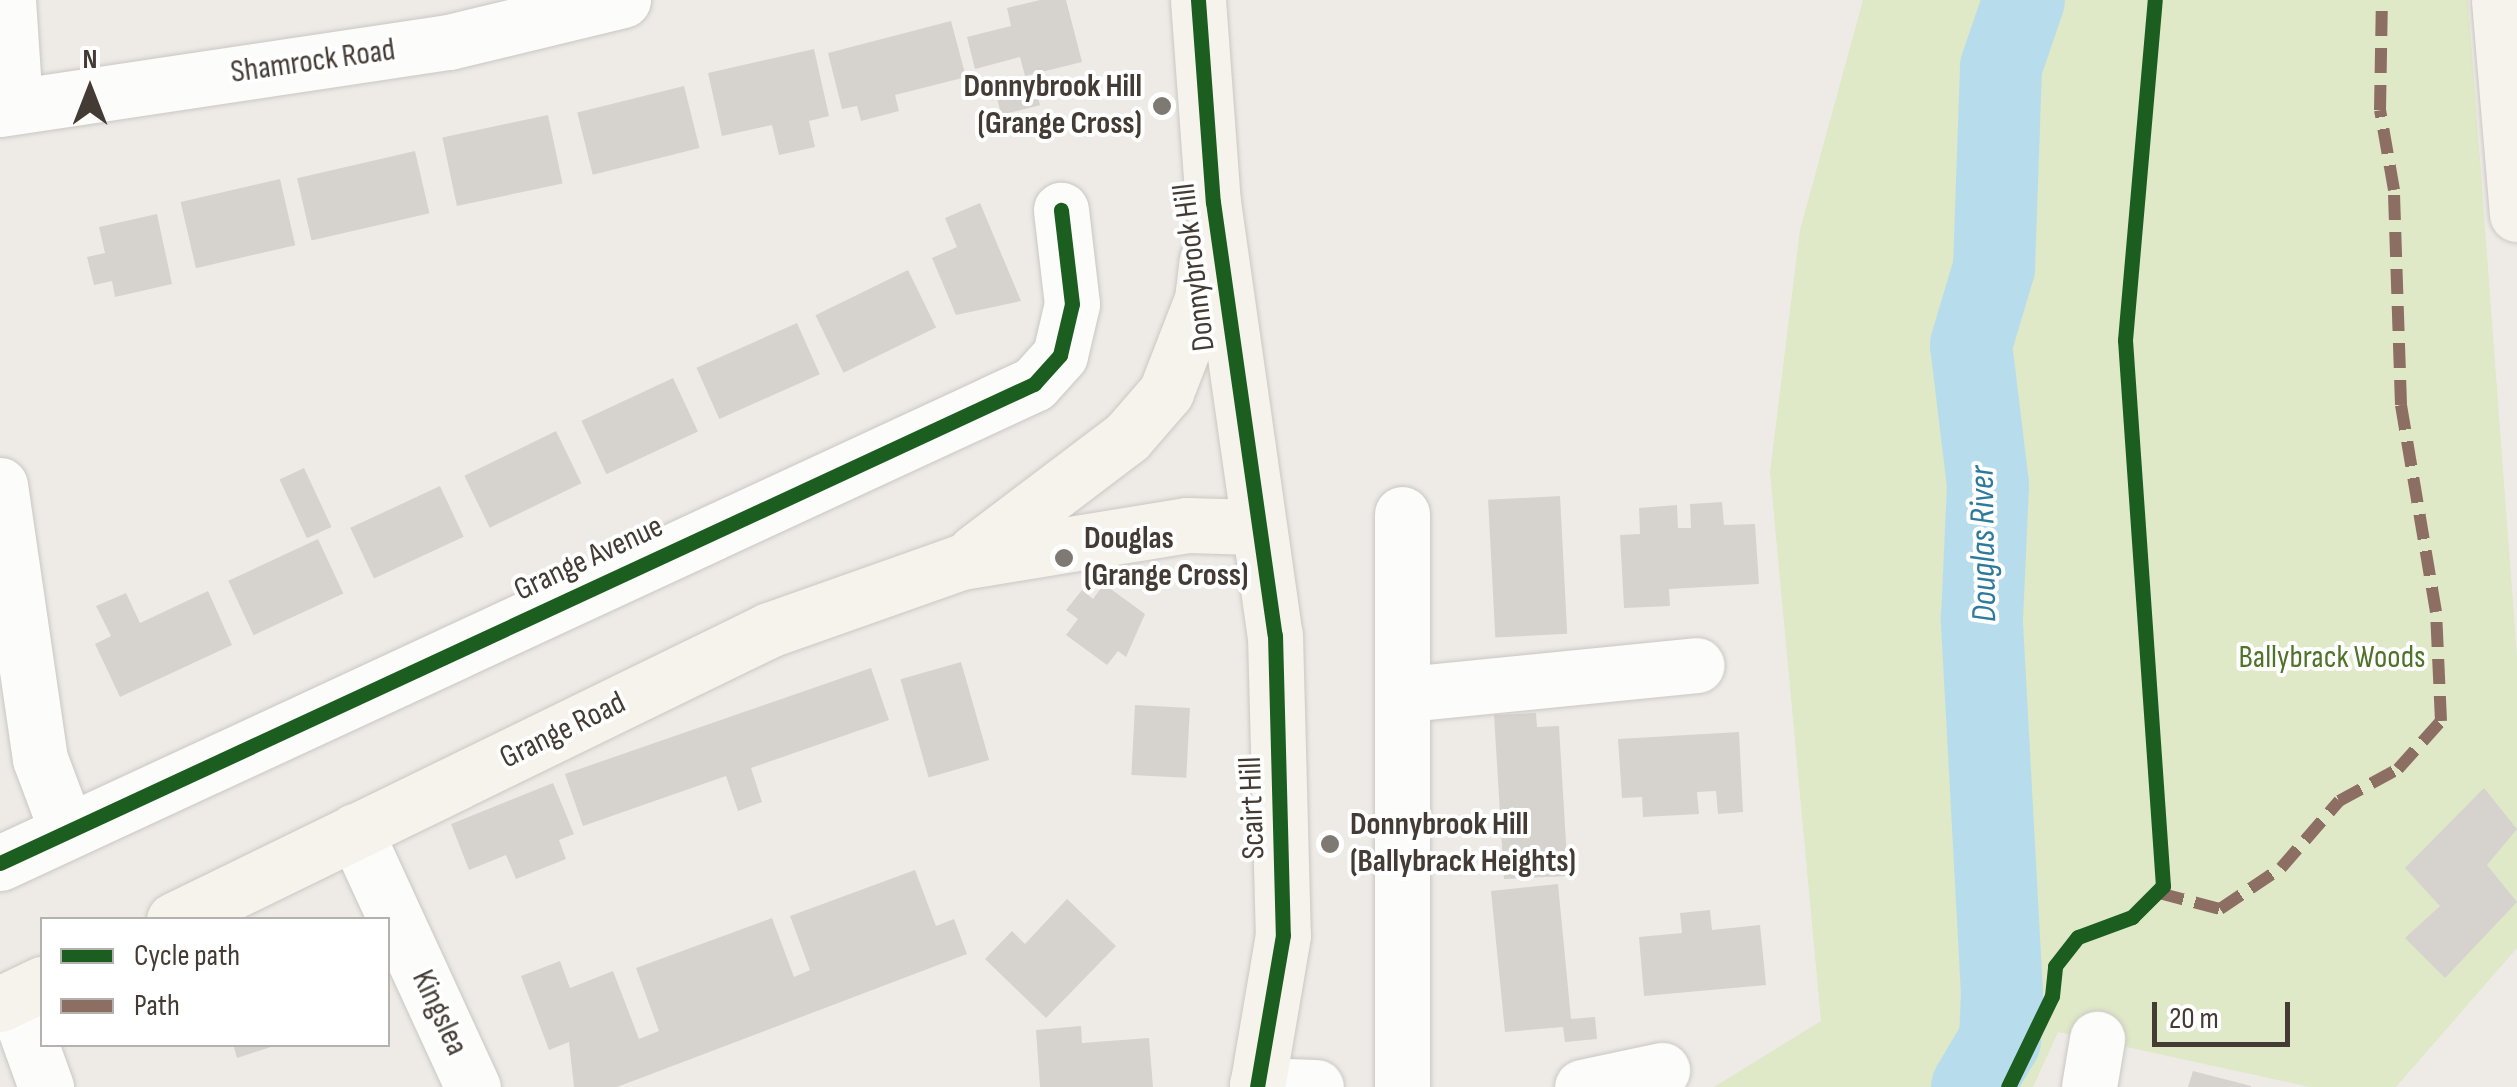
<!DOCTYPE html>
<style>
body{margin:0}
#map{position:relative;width:2517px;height:1087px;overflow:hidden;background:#eeebe7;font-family:"Sofia Sans Condensed",sans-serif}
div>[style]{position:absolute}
.green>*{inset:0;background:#dfe8c7}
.river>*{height:82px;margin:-41px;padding:0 41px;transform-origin:41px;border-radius:41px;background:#b7ddec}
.building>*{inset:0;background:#d6d2ce;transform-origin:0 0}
.roads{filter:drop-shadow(0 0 2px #cac7c3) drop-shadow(0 0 2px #cac7c3)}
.street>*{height:55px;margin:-27.5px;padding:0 27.5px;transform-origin:27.5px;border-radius:27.5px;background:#fcfcfb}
.secondary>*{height:55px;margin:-27.5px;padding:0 27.5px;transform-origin:27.5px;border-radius:27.5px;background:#f6f3ed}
.quiet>*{height:12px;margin-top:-6px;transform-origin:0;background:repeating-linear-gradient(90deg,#8d6e63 0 25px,transparent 0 37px)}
.cycleway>*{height:15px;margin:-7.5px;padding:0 7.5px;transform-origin:7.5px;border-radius:7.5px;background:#1b5e20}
.dots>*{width:28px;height:28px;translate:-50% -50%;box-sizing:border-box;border:5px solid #fff;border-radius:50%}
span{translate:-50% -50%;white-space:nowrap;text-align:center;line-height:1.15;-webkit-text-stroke:8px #fff;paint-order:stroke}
.street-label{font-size:32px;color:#433b34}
.poi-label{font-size:32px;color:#433b34;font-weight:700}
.right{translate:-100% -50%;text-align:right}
.left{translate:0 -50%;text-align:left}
.park-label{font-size:32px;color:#4e7329}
.water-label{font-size:35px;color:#2d7a9c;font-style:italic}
.legend{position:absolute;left:40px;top:917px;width:350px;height:130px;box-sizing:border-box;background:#fff;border:2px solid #b4b1ae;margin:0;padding:12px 18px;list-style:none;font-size:30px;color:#433b34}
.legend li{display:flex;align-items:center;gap:20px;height:50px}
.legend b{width:50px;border:2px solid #b4b1ae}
.north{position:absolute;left:40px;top:40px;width:100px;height:100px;-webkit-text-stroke:8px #fff;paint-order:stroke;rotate:0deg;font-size:28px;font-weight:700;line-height:40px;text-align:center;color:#433b34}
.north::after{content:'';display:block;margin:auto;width:35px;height:45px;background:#433b34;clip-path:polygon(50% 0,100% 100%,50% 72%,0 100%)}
.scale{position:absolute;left:2152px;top:1002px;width:138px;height:45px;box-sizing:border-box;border:5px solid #433b34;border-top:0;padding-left:12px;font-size:30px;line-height:35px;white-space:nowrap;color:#433b34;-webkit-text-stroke:8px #fff;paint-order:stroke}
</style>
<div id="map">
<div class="green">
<div style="clip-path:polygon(1863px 0,2468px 0,2517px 657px,2517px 948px,2396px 1087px,2310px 1087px,2058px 1032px,2033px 1087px,1714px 1087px,1821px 1021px,1770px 472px,1800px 230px)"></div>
</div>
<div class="river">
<div style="left:1972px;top:1087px;width:55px;rotate:-59.2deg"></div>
<div style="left:2000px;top:1040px;width:47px;rotate:-87.6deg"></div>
<div style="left:2002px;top:993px;width:376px;rotate:-93.1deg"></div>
<div style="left:1982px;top:618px;width:133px;rotate:-87.4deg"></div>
<div style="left:1988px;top:485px;width:141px;rotate:-96.9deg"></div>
<div style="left:1971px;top:345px;width:80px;rotate:-73.4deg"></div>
<div style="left:1994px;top:268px;width:201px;rotate:-88deg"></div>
<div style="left:2001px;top:67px;width:71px;rotate:-71.1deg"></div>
</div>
<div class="building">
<div style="clip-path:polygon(1040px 0,1066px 0,1082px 62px,1025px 76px,1020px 57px,975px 69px,967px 37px,1011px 26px,1007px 8px)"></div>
<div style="clip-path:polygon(951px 21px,966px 77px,895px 95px,899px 111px,861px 121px,857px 106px,842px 109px,828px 53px)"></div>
<div style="clip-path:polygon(814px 49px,829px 116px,809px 121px,815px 147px,779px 155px,772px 125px,722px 136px,708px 73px)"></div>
<div style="left:1033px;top:77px;width:29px;height:40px;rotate:76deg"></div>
<div style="left:684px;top:86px;width:64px;height:110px;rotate:76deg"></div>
<div style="left:548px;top:115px;width:70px;height:108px;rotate:78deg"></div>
<div style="left:415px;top:151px;width:64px;height:121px;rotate:77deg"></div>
<div style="left:280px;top:179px;width:68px;height:102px;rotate:77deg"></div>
<div style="clip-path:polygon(980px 203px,1021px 301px,956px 315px,932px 258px,957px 247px,945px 218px)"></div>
<div style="clip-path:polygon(157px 214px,172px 284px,115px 297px,112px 281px,94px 285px,87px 257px,105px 253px,99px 227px)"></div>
<div style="left:908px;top:270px;width:64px;height:103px;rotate:64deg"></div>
<div style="left:797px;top:323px;width:56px;height:110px;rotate:66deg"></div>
<div style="left:673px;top:378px;width:59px;height:101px;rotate:65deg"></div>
<div style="left:556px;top:431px;width:58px;height:102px;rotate:64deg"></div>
<div style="left:304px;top:468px;width:65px;height:27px;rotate:65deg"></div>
<div style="left:440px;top:486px;width:56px;height:99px;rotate:65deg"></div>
<div style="left:1560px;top:496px;width:138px;height:72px;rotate:87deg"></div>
<div style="clip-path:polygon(1722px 502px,1724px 525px,1755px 524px,1759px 584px,1669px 589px,1670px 606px,1624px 608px,1620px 535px,1640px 534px,1639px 508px,1677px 505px,1678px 528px,1691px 528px,1690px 504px)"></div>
<div style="left:318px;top:539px;width:60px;height:99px;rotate:65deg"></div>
<div style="clip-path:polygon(1104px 584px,1145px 614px,1126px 657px,1118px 651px,1107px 665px,1066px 635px,1078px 619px,1066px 610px,1082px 590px,1093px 599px)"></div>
<div style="clip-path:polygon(208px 591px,232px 645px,120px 697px,95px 644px,111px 636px,96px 606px,126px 593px,140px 623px)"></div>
<div style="left:961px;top:662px;width:102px;height:63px;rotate:74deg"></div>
<div style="clip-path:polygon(871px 668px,889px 720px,751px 768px,762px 802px,738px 811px,726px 776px,583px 826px,565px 774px)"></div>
<div style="left:1135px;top:705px;width:55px;height:70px;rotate:3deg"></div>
<div style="clip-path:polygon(1536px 713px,1537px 727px,1559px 726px,1568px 876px,1504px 879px,1494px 715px)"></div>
<div style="clip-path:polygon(1739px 732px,1743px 812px,1718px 814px,1716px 791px,1697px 792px,1699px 814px,1643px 817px,1642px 797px,1622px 798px,1618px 739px)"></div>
<div style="clip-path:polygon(553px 783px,574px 834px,559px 840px,566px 859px,516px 879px,506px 855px,469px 870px,451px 824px)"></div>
<div style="clip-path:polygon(2484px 788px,2517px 829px,2487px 865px,2517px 902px,2445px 978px,2405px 938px,2440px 906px,2405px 868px)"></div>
<div style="clip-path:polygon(915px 870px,936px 926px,954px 919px,967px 954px,617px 1087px,574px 1087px,569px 1042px,549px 1050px,521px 976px,560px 961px,570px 988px,613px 971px,639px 1039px,659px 1031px,636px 968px,772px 918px,794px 977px,810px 970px,790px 916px)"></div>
<div style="clip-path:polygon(1558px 884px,1571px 1019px,1595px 1017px,1597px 1039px,1565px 1042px,1563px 1027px,1505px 1032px,1491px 891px)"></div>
<div style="clip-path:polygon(1067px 899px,1116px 946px,1046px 1018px,985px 959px,1012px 931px,1025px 944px)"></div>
<div style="clip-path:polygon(1710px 910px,1712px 930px,1760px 925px,1766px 985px,1644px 996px,1639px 937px,1682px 933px,1680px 913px)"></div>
<div style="clip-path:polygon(1081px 1026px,1082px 1043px,1149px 1038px,1153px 1087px,1040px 1087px,1036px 1030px)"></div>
<div style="clip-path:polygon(233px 1044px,277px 1044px,277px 1045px,237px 1058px)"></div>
<div style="clip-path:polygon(2193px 1071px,2251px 1086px,2251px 1087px,2188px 1087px)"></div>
</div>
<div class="roads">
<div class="street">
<div style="left:8px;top:0;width:106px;rotate:86.2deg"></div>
<div style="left:0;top:109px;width:454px;rotate:-8.5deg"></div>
<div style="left:449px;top:42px;width:179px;rotate:-13.6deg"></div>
<div style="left:0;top:485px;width:277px;rotate:81.7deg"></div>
<div style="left:40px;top:759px;width:77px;rotate:69.4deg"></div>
<div style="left:1408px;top:694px;width:290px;rotate:-5.7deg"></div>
<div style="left:355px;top:831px;width:282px;rotate:65.3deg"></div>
<div style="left:0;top:863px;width:1140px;rotate:-24.86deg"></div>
<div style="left:1034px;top:384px;width:39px;rotate:-48deg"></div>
<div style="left:1060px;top:355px;width:52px;rotate:-76.8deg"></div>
<div style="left:1072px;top:304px;width:95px;rotate:-96.7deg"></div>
<div style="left:14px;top:998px;width:95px;rotate:70.2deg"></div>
<div style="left:1257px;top:1085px;width:59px;rotate:1.9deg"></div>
<div style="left:1402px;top:1087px;width:573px;rotate:-90deg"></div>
<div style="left:1582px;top:1087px;width:82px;rotate:-12deg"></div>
<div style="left:2089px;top:1087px;width:49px;rotate:-80.5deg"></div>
</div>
<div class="secondary">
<div style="left:1198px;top:0;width:203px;rotate:85.8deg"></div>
<div style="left:1213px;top:202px;width:437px;rotate:81.9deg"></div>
<div style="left:1275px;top:635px;width:300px;rotate:88.5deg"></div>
<div style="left:1283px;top:935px;width:154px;rotate:99.7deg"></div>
<div style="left:2499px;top:0;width:215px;rotate:85.2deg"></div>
<div style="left:975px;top:552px;width:191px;rotate:-37.1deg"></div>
<div style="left:1127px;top:437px;width:60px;rotate:-49.1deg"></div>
<div style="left:1166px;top:392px;width:100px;rotate:-68.8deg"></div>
<div style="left:1202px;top:299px;width:39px;rotate:-83deg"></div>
<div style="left:174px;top:920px;width:662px;rotate:-25.98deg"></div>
<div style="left:769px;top:630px;width:204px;rotate:-19.5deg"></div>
<div style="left:961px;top:562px;width:229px;rotate:-9.3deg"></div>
<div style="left:1187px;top:525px;width:69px;rotate:1.7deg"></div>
<div style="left:0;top:1004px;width:47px;rotate:-25.5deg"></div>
</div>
</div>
<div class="quiet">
<div style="left:2159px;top:893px;width:63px;rotate:14.7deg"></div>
<div style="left:2220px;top:909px;width:73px;rotate:-33.9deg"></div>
<div style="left:2281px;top:868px;width:89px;rotate:-49.1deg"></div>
<div style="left:2339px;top:801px;width:67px;rotate:-28.5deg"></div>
<div style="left:2398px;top:769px;width:64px;rotate:-48.1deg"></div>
<div style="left:2441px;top:721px;width:109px;rotate:-92.6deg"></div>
<div style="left:2436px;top:612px;width:210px;rotate:-99.6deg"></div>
<div style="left:2401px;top:405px;width:215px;rotate:-91.9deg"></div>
<div style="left:2394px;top:190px;width:81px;rotate:-99.9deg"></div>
<div style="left:2380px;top:110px;width:110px;rotate:-89deg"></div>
</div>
<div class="cycleway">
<div style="left:1198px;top:0;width:203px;rotate:85.8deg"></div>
<div style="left:1213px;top:202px;width:437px;rotate:81.9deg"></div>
<div style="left:1275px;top:635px;width:300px;rotate:88.5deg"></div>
<div style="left:1283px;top:935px;width:154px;rotate:99.7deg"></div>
<div style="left:0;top:863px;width:1140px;rotate:-24.86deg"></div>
<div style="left:1034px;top:384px;width:39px;rotate:-48deg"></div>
<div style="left:1060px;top:355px;width:52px;rotate:-76.8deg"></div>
<div style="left:1072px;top:304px;width:95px;rotate:-96.7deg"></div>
<div style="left:2008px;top:1087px;width:101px;rotate:-64.2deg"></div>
<div style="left:2052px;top:996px;width:30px;rotate:-84deg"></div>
<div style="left:2055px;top:966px;width:37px;rotate:-52deg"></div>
<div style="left:2078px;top:937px;width:58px;rotate:-20.3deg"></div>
<div style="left:2132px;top:917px;width:44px;rotate:-45deg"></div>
<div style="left:2163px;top:886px;width:547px;rotate:-93.98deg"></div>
<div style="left:2125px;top:340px;width:341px;rotate:-85deg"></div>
</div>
<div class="dots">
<div style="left:1162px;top:106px;background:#7f7973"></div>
<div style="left:1064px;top:558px;background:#7f7973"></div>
<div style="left:1330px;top:844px;background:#7f7973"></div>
</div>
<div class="street-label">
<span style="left:313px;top:62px;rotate:-8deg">Shamrock Road</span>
<span style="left:1195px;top:267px;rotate:-97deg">Donnybrook Hill</span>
<span style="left:589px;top:559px;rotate:-25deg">Grange Avenue</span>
<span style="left:563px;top:731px;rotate:-26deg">Grange Road</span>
<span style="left:1253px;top:808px;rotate:-92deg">Scairt Hill</span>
<span style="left:439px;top:1013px;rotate:65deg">Kingslea</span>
</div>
<div class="poi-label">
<span class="right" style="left:1142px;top:106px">Donnybrook Hill<br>(Grange Cross)</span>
<span class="left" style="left:1084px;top:558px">Douglas<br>(Grange Cross)</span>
<span class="left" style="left:1350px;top:844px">Donnybrook Hill<br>(Ballybrack Heights)</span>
</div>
<div class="park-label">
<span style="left:2332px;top:658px">Ballybrack Woods</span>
</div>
<div class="water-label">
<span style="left:1984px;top:544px;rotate:-91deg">Douglas River</span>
</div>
<ul class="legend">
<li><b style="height:12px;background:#1b5e20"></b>Cycle path</li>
<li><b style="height:12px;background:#8d6e63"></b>Path</li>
</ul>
<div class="north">N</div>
<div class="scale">20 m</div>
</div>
